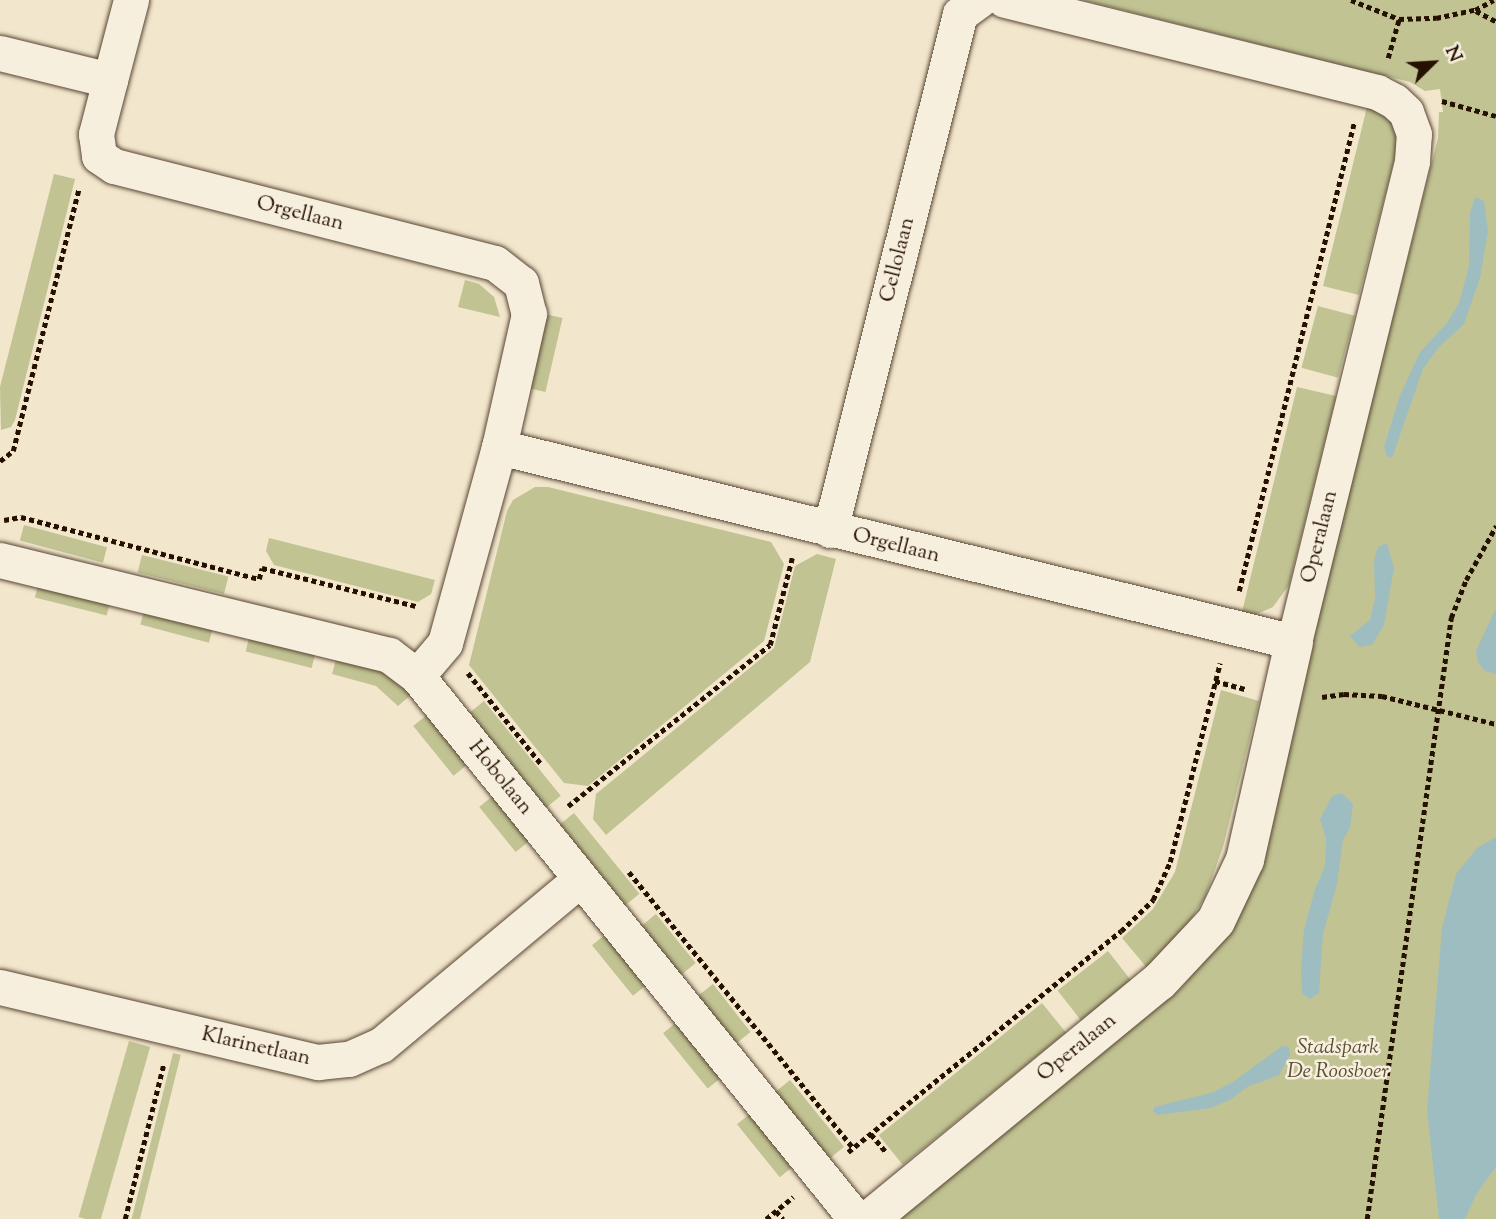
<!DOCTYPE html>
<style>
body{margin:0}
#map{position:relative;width:1496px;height:1219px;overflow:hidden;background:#f2e6cc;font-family:"Sorts Mill Goudy",serif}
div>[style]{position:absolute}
.green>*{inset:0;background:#c1c393;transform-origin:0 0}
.water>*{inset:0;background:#9ebdc0}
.path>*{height:4.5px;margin-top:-2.25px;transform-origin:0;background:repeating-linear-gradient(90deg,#261101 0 5px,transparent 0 8.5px)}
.roads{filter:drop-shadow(0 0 2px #594634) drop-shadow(0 0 2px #594634)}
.street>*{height:35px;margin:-17.5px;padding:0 17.5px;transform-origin:17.5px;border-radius:17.5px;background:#f7efde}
.secondary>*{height:38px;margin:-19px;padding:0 19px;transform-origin:19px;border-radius:19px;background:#f7efde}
span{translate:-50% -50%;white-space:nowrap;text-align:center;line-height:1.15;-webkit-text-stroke:5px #f7efde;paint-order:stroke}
.street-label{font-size:21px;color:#261101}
.park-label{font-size:21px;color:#5c4f34;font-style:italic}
.north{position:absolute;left:1398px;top:28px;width:70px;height:70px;-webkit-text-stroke:5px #f7efde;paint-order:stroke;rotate:66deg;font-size:19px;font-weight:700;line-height:28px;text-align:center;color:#261101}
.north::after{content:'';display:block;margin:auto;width:24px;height:32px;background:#261101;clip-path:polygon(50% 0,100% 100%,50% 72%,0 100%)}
</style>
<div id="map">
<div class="green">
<div style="clip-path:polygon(1083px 0,1496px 0,1496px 1219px,902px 1219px,905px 1212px,930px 1197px,928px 1194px,1179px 990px,1219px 944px,1298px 693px,1438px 138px,1439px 112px,1443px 112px,1440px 89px,1425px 91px,1410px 82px)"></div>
<div style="clip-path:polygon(1367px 107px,1380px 110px,1390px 120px,1396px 135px,1396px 153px,1359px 295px,1323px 286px)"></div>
<div style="clip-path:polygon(54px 174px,75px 179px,15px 420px,11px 427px,1px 430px,0 387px)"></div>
<div style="clip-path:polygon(465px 280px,479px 284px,494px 297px,500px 317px,458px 307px)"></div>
<div style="left:1318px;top:306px;width:38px;height:64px;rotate:15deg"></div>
<div style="left:545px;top:314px;width:18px;height:76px;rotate:13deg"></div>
<div style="clip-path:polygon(1297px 387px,1336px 396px,1289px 585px,1273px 607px,1257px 614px,1241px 616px)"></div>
<div style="clip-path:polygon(535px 487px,548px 487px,771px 542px,784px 564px,764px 641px,588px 786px,564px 783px,469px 665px,507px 511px,513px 500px)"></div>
<div style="left:24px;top:525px;width:86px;height:16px;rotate:15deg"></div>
<div style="clip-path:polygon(269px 538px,435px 580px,431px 594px,418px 602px,274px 565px,266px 551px)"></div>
<div style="clip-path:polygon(817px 554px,836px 559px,810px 662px,606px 835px,593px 819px,596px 794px,774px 648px,795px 566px)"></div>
<div style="left:142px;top:555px;width:89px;height:18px;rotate:14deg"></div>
<div style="left:39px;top:581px;width:74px;height:17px;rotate:14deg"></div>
<div style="left:145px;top:607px;width:71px;height:18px;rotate:15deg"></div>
<div style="left:250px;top:634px;width:68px;height:18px;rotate:14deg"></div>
<div style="clip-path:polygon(337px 656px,379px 668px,412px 694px,398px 706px,376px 686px,332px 674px)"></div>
<div style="clip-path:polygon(1221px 690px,1259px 701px,1223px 847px,1205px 897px,1187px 926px,1148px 969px,1122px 938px,1153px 909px,1175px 872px)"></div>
<div style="left:484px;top:701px;width:122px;height:19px;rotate:51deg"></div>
<div style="left:428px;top:714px;width:64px;height:19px;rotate:51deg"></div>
<div style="left:494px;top:795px;width:58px;height:19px;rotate:51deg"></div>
<div style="left:574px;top:813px;width:104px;height:18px;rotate:51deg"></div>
<div style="left:656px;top:914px;width:63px;height:19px;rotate:51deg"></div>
<div style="left:606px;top:934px;width:65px;height:18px;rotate:51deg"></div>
<div style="left:1108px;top:951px;width:39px;height:64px;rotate:52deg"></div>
<div style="left:713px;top:984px;width:61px;height:19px;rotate:52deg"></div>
<div style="left:1042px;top:1003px;width:38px;height:210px;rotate:51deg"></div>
<div style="left:677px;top:1022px;width:71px;height:18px;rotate:51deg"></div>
<div style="left:129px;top:1041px;width:22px;height:183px;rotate:16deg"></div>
<div style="left:173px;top:1053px;width:8px;height:171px;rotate:14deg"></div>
<div style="left:790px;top:1080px;width:86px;height:19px;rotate:51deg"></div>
<div style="left:751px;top:1113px;width:68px;height:18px;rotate:51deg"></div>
</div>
<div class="water">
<div style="clip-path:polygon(1475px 197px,1484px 201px,1488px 231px,1480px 278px,1464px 324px,1438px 348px,1423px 369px,1392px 458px,1387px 456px,1384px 447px,1399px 398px,1420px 352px,1447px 323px,1459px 303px,1469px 266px,1470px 213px)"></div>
<div style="clip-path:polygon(1387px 543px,1394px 568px,1384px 625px,1372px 645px,1359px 647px,1350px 636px,1370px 620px,1375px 598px,1374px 560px,1378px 547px)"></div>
<div style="clip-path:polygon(1496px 608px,1496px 674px,1485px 671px,1478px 662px,1476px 651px)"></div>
<div style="clip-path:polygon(1342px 793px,1353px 804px,1350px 828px,1343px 840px,1337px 884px,1323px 934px,1319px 993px,1310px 999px,1302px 994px,1301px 969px,1304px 930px,1315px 889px,1325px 866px,1326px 839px,1320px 819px,1332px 796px)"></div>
<div style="clip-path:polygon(1496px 837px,1496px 1167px,1477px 1193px,1465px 1219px,1439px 1219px,1427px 1110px,1442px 928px,1456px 874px,1477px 848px)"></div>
<div style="clip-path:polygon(1282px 1046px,1289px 1047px,1290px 1055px,1279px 1075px,1247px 1087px,1230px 1100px,1210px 1108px,1159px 1115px,1153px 1112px,1154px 1107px,1211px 1093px,1233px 1082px)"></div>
</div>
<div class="path">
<div style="left:1351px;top:0;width:52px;rotate:21.6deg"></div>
<div style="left:1476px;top:11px;width:22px;rotate:27deg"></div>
<div style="left:1388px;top:58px;width:41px;rotate:-74.2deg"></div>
<div style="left:1399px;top:19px;width:37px;rotate:-2deg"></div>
<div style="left:1436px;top:18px;width:40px;rotate:-12deg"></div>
<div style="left:1475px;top:10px;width:21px;rotate:-28deg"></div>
<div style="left:1442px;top:101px;width:56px;rotate:15.5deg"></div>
<div style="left:0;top:461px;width:16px;rotate:-38deg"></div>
<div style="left:13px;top:451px;width:270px;rotate:-75.9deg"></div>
<div style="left:4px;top:520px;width:17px;rotate:-10deg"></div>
<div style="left:21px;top:517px;width:246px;rotate:14.6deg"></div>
<div style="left:259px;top:579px;width:11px;rotate:-75deg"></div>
<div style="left:262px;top:568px;width:159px;rotate:13.9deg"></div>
<div style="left:1239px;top:591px;width:482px;rotate:-76.2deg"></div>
<div style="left:468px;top:673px;width:118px;rotate:51.2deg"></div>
<div style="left:1215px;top:681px;width:31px;rotate:15deg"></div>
<div style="left:1322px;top:697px;width:22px;rotate:-8deg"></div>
<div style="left:1344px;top:694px;width:38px;rotate:3deg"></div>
<div style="left:1382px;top:696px;width:117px;rotate:13.8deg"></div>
<div style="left:568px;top:806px;width:258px;rotate:-38.6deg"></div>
<div style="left:770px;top:645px;width:90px;rotate:-75.8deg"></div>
<div style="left:629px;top:872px;width:355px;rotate:50.9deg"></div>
<div style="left:871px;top:1134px;width:25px;rotate:50deg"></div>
<div style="left:848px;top:1152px;width:351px;rotate:-39deg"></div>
<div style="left:1121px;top:931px;width:45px;rotate:-44.1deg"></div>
<div style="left:1153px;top:900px;width:42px;rotate:-65.9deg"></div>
<div style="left:1170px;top:862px;width:205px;rotate:-75.9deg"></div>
<div style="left:776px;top:1211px;width:11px;rotate:49deg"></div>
<div style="left:125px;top:1219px;width:161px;rotate:-76deg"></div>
<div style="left:766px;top:1219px;width:35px;rotate:-39deg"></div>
<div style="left:1367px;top:1219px;width:607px;rotate:-82.04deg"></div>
<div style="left:1451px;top:618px;width:41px;rotate:-68.5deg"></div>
<div style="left:1466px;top:580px;width:62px;rotate:-60.9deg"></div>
</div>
<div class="roads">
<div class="street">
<div style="left:0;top:53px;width:113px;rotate:13.8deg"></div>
<div style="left:110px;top:80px;width:56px;rotate:104.5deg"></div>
<div style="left:96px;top:134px;width:22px;rotate:82deg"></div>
<div style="left:99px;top:156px;width:18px;rotate:34deg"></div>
<div style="left:114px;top:166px;width:393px;rotate:14.3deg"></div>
<div style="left:495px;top:263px;width:33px;rotate:38deg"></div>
<div style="left:521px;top:283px;width:32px;rotate:76deg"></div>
<div style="left:529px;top:314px;width:136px;rotate:102.7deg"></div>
<div style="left:499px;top:447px;width:203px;rotate:105.4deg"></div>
<div style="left:445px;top:643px;width:43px;rotate:130.3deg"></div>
<div style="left:110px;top:80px;width:83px;rotate:-75.3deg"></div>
<div style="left:499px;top:447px;width:819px;rotate:13.78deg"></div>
<div style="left:1294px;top:642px;width:495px;rotate:-76.2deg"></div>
<div style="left:1412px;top:161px;width:27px;rotate:-86deg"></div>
<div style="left:1414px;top:134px;width:23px;rotate:-110deg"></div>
<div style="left:1406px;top:112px;width:16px;rotate:-137deg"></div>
<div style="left:1394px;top:101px;width:19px;rotate:-152deg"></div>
<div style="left:1377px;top:92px;width:384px;rotate:-166.1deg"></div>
<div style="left:830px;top:530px;width:532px;rotate:-75.86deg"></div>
<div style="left:960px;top:14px;width:24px;rotate:-36deg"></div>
<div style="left:0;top:560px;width:400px;rotate:13.7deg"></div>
<div style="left:389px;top:655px;width:35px;rotate:37deg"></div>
<div style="left:417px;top:676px;width:698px;rotate:51.05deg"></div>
<div style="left:0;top:987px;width:327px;rotate:13.3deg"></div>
<div style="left:318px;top:1062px;width:31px;rotate:-6deg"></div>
<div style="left:349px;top:1059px;width:35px;rotate:-24deg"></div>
<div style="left:381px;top:1045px;width:259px;rotate:-39.8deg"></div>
</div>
<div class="secondary">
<div style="left:870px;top:1219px;width:374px;rotate:-39.4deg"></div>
<div style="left:1159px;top:982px;width:83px;rotate:-46.9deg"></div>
<div style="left:1216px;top:921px;width:68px;rotate:-64.6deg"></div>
<div style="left:1245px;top:860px;width:223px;rotate:-77.3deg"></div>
</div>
</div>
<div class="street-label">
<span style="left:300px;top:214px;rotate:14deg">Orgellaan</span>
<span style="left:898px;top:260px;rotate:-76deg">Cellolaan</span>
<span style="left:1320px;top:537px;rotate:-76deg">Operalaan</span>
<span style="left:896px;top:546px;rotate:14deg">Orgellaan</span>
<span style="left:500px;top:778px;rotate:51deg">Hobolaan</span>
<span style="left:256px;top:1047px;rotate:13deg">Klarinetlaan</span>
<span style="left:1077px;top:1048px;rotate:-39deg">Operalaan</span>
</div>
<div class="park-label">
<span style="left:1338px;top:1060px">Stadspark<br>De Roosboer</span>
</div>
<div class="north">N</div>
</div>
